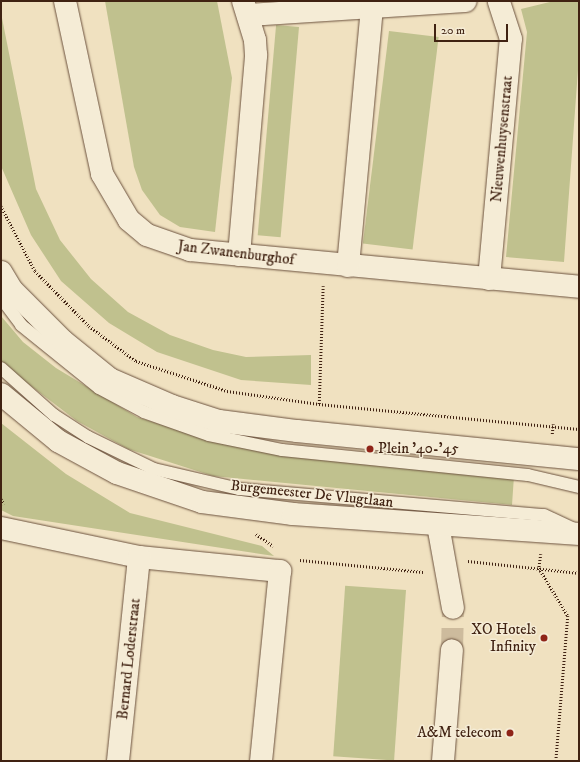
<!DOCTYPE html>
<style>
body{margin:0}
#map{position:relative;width:580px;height:762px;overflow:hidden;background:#f0e1c0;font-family:"IM FELL DW Pica",serif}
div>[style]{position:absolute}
.green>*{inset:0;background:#c0c18e;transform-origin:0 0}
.street-tunnel>*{height:22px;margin-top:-11px;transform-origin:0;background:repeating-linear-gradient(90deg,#cdbb9d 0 22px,transparent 0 33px)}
.path>*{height:2.5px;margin-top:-1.25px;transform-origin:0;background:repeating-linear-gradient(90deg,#402212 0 1px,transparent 0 3px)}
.roads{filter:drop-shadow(0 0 1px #6c523e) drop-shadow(0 0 1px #6c523e)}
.lane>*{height:12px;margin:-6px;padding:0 6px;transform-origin:6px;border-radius:6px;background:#f5ecd6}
.street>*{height:22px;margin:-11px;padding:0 11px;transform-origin:11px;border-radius:11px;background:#f5ecd6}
.secondary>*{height:22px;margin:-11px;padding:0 11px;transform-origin:11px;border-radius:11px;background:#f5ecd6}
.dots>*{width:11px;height:11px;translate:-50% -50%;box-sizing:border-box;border:2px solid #f5ecd6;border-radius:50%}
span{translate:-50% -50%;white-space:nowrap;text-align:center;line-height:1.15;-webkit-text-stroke:3px #f5ecd6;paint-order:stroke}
.street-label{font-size:15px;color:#402212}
.poi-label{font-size:15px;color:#402212}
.left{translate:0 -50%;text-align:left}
.right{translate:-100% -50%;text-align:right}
.frame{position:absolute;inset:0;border:2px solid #402212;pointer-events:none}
.scale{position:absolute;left:434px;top:24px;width:74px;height:18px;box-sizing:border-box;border:2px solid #402212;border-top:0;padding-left:5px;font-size:12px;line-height:14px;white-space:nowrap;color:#402212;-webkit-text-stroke:3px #f5ecd6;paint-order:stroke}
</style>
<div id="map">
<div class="green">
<div style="clip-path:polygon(105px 1px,217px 1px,232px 78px,215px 232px,180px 227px,160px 215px,142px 190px,134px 167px)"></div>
<div style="clip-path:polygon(554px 1px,579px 1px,579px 56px,564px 262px,506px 257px,527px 32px,521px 9px)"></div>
<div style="clip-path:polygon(1px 13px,36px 189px,60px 240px,91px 279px,128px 312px,170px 335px,213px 350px,246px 357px,311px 355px,311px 385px,241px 380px,157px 352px,109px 323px,61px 281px,31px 235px,1px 166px)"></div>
<div style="left:299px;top:27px;width:211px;height:23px;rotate:95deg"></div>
<div style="left:389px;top:31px;width:50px;height:214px;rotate:7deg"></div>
<div style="clip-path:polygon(1px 316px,23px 342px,56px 368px,137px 417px,220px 443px,514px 476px,512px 505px,213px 476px,128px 449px,77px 421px,6px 367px,1px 360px)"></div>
<div style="clip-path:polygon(1px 423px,66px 474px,130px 513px,262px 546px,274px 556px,13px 516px,1px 510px)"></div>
<div style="left:406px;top:590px;width:171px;height:61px;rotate:94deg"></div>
</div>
<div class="street-tunnel">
<div style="left:452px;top:650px;width:42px;rotate:-88.6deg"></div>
</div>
<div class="path">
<div style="left:1px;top:206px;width:73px;rotate:62.4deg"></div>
<div style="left:35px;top:271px;width:77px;rotate:45.5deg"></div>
<div style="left:89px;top:326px;width:59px;rotate:36.7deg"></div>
<div style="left:136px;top:361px;width:96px;rotate:18.2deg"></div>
<div style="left:227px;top:391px;width:93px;rotate:8deg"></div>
<div style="left:319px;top:404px;width:261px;rotate:5.5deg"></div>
<div style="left:319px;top:404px;width:118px;rotate:-88.1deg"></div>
<div style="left:552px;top:434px;width:10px;rotate:-84deg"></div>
<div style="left:1px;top:499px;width:6px;rotate:59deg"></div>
<div style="left:256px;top:534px;width:21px;rotate:35deg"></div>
<div style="left:541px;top:554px;width:14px;rotate:98deg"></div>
<div style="left:539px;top:568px;width:56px;rotate:58.9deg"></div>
<div style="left:568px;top:616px;width:145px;rotate:94.7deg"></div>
<div style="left:300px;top:560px;width:124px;rotate:5.6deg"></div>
<div style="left:468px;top:561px;width:112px;rotate:6.2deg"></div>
</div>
<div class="roads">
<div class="lane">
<div style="left:1px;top:298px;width:34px;rotate:53deg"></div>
<div style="left:21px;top:325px;width:100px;rotate:38.9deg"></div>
<div style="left:99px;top:388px;width:51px;rotate:28.1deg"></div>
<div style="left:144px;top:412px;width:69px;rotate:19.5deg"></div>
<div style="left:209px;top:435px;width:75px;rotate:11.6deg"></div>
<div style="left:282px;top:450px;width:247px;rotate:5.8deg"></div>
<div style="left:528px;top:475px;width:52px;rotate:13.2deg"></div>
<div style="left:1px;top:368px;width:71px;rotate:41.6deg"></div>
<div style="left:54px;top:415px;width:40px;rotate:32.9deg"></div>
<div style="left:88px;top:437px;width:73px;rotate:25.9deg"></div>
<div style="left:154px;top:469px;width:87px;rotate:13.2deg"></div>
<div style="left:239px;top:489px;width:306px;rotate:4.9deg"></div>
<div style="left:544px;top:515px;width:33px;rotate:25deg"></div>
</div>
<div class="street">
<div style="left:65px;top:1px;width:177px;rotate:77.9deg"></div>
<div style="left:102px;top:174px;width:53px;rotate:59.6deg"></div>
<div style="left:129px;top:220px;width:23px;rotate:40deg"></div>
<div style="left:147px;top:235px;width:46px;rotate:19.2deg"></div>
<div style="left:190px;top:250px;width:391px;rotate:5.4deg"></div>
<div style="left:248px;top:15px;width:218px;rotate:-3.7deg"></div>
<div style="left:239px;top:255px;width:201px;rotate:-85.1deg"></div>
<div style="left:256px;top:55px;width:15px;rotate:-94deg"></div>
<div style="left:255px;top:40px;width:41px;rotate:-107.1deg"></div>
<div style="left:348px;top:266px;width:260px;rotate:-84.7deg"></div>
<div style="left:489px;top:279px;width:241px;rotate:-84.8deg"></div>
<div style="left:511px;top:39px;width:40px;rotate:-108deg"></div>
<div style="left:438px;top:525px;width:84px;rotate:79.8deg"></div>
<div style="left:1px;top:528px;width:141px;rotate:11.9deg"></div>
<div style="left:139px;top:557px;width:142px;rotate:5.7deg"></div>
<div style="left:280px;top:571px;width:191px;rotate:95.7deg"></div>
<div style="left:118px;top:761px;width:205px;rotate:-84.1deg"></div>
<div style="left:443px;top:761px;width:111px;rotate:-85.4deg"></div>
</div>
<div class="secondary">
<div style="left:1px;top:272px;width:21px;rotate:59deg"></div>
<div style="left:12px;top:290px;width:72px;rotate:45deg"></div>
<div style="left:63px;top:341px;width:60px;rotate:39deg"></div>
<div style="left:110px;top:379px;width:68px;rotate:23.5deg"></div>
<div style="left:172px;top:406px;width:49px;rotate:17.7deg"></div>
<div style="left:219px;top:421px;width:79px;rotate:7.3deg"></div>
<div style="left:297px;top:431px;width:283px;rotate:5.7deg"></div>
<div style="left:1px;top:394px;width:74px;rotate:39.5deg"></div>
<div style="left:58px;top:441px;width:67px;rotate:28.5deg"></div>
<div style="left:117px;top:473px;width:90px;rotate:18.8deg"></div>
<div style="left:202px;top:502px;width:92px;rotate:7.5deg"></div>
<div style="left:293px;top:514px;width:287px;rotate:4deg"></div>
</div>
</div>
<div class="dots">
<div style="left:370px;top:449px;background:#8f2418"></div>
<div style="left:544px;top:638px;background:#8f2418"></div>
<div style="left:510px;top:733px;background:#8f2418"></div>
</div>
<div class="street-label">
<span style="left:502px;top:139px;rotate:-85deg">Nieuwenhuysenstraat</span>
<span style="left:236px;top:253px;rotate:7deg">Jan Zwanenburghof</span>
<span style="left:312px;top:494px;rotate:6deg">Burgemeester De Vlugtlaan</span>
<span style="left:129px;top:659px;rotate:-84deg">Bernard Loderstraat</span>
</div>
<div class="poi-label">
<span class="left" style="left:378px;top:449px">Plein '40-'45</span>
<span class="right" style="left:536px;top:638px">XO Hotels<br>Infinity</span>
<span class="right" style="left:502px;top:733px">A&amp;M telecom</span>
</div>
<div class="frame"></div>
<div class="scale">20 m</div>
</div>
